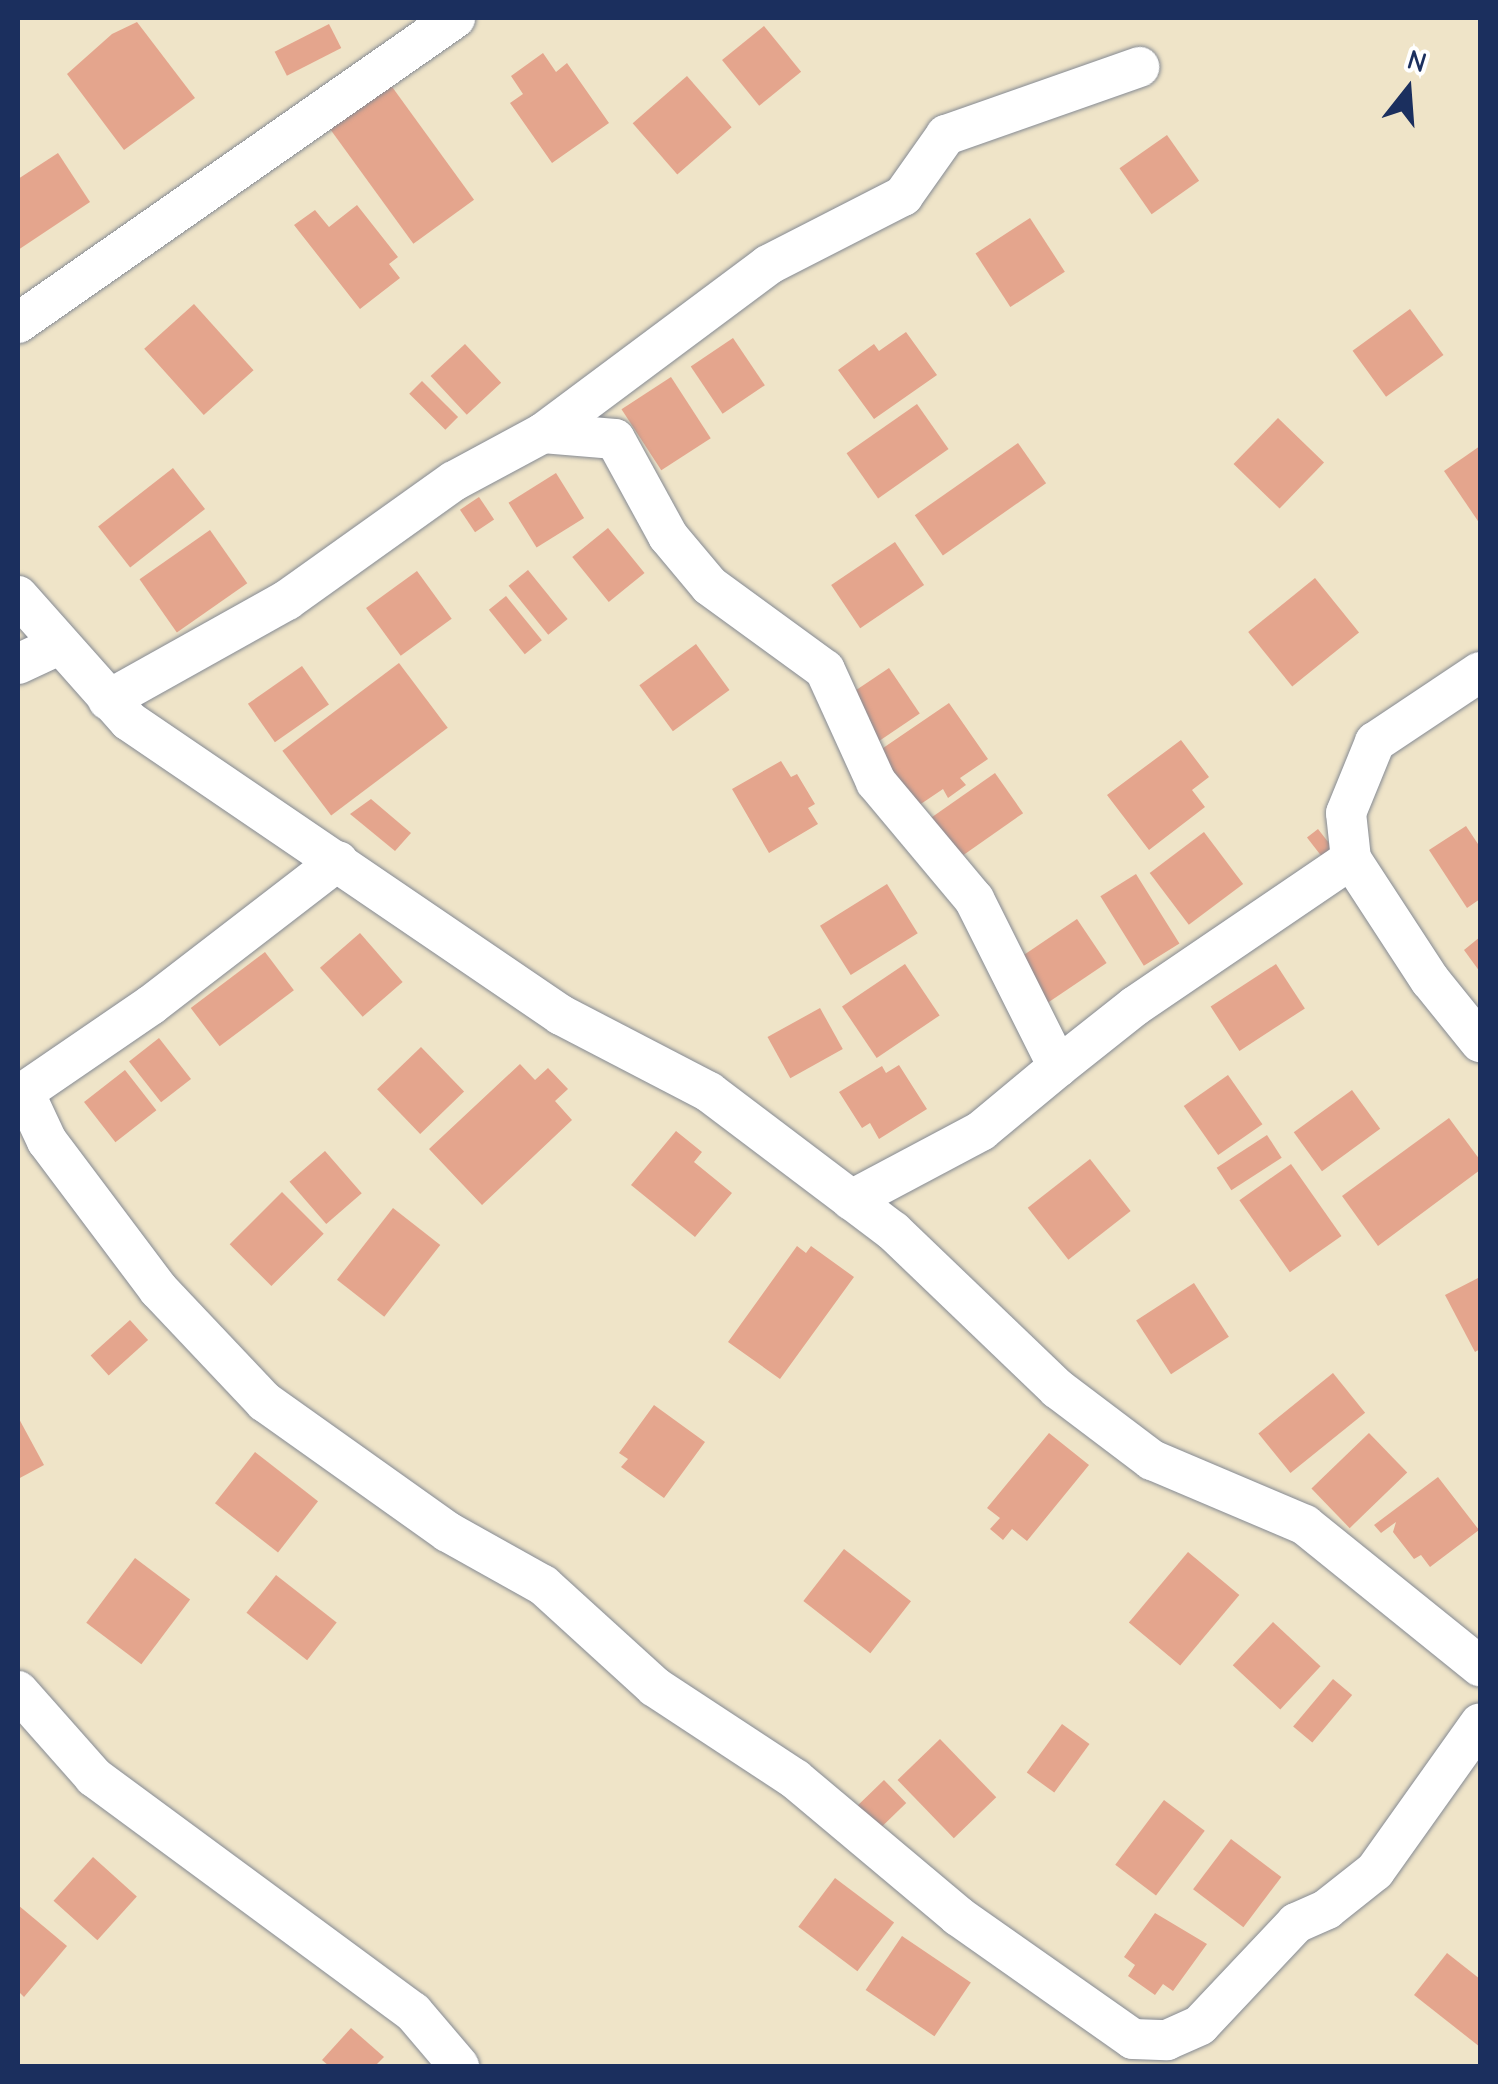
<!DOCTYPE html>
<style>
body{margin:0}
#map{position:relative;width:1498px;height:2084px;overflow:hidden;background:#efe4c8;font-family:"Comic Neue",sans-serif}
div>[style]{position:absolute}
.building>*{inset:0;background:#e4a58d;transform-origin:0 0}
.roads{filter:drop-shadow(0 0 2px #858a93) drop-shadow(0 0 2px #858a93)}
.street>*{height:40px;margin:-20px;padding:0 20px;transform-origin:20px;border-radius:20px;background:#fff}
span{translate:-50% -50%;white-space:nowrap;text-align:center;line-height:1.15;-webkit-text-stroke:9px #fff;paint-order:stroke}
.frame{position:absolute;inset:0;border:20px solid #1b2f5e;pointer-events:none}
.north{position:absolute;left:1358px;top:40px;width:100px;height:100px;-webkit-text-stroke:8px #fff;paint-order:stroke;rotate:17deg;font-size:28px;font-weight:700;line-height:40px;text-align:center;color:#1b2f5e}
.north::after{content:'';display:block;margin:auto;width:35px;height:45px;background:#1b2f5e;clip-path:polygon(50% 0,100% 100%,50% 72%,0 100%)}
</style>
<div id="map">
<div class="building">
<div style="clip-path:polygon(137px 22px,195px 98px,124px 150px,67px 74px,112px 34px)"></div>
<div style="left:329px;top:24px;width:27px;height:61px;rotate:63deg"></div>
<div style="left:764px;top:26px;width:59px;height:54px;rotate:51deg"></div>
<div style="clip-path:polygon(543px 53px,556px 72px,567px 63px,609px 123px,552px 163px,510px 103px,523px 94px,511px 76px)"></div>
<div style="left:687px;top:76px;width:68px;height:72px;rotate:49deg"></div>
<div style="left:390px;top:84px;width:143px;height:75px;rotate:54deg"></div>
<div style="left:1167px;top:135px;width:56px;height:58px;rotate:55deg"></div>
<div style="clip-path:polygon(58px 153px,90px 202px,18px 250px,18px 179px)"></div>
<div style="clip-path:polygon(357px 205px,398px 257px,389px 264px,400px 278px,360px 309px,294px 225px,315px 210px,329px 227px)"></div>
<div style="left:1030px;top:218px;width:64px;height:65px;rotate:57deg"></div>
<div style="left:194px;top:304px;width:89px;height:67px;rotate:48deg"></div>
<div style="left:1410px;top:309px;width:57px;height:71px;rotate:54deg"></div>
<div style="clip-path:polygon(906px 332px,937px 375px,874px 419px,838px 370px,874px 344px,879px 351px)"></div>
<div style="left:733px;top:338px;width:57px;height:51px;rotate:56deg"></div>
<div style="left:465px;top:344px;width:53px;height:47px;rotate:47deg"></div>
<div style="left:671px;top:377px;width:73px;height:59px;rotate:57deg"></div>
<div style="left:422px;top:381px;width:51px;height:18px;rotate:45deg"></div>
<div style="left:917px;top:404px;width:55px;height:86px;rotate:55deg"></div>
<div style="left:1278px;top:418px;width:64px;height:64px;rotate:44deg"></div>
<div style="left:1018px;top:443px;width:49px;height:126px;rotate:55deg"></div>
<div style="clip-path:polygon(1480px 446px,1480px 524px,1444px 471px)"></div>
<div style="left:173px;top:468px;width:52px;height:95px;rotate:52deg"></div>
<div style="left:556px;top:473px;width:53px;height:56px;rotate:58deg"></div>
<div style="left:479px;top:497px;width:27px;height:23px;rotate:56deg"></div>
<div style="left:608px;top:528px;width:58px;height:46px;rotate:51deg"></div>
<div style="left:210px;top:530px;width:65px;height:86px;rotate:55deg"></div>
<div style="left:895px;top:542px;width:52px;height:77px;rotate:56deg"></div>
<div style="left:528px;top:570px;width:63px;height:25px;rotate:51deg"></div>
<div style="left:417px;top:571px;width:59px;height:63px;rotate:54deg"></div>
<div style="left:1315px;top:578px;width:70px;height:86px;rotate:51deg"></div>
<div style="left:506px;top:596px;width:57px;height:22px;rotate:51deg"></div>
<div style="left:696px;top:644px;width:57px;height:70px;rotate:54deg"></div>
<div style="left:399px;top:663px;width:81px;height:146px;rotate:53deg"></div>
<div style="left:302px;top:666px;width:47px;height:66px;rotate:55deg"></div>
<div style="left:889px;top:668px;width:55px;height:57px;rotate:56deg"></div>
<div style="clip-path:polygon(949px 703px,988px 759px,960px 778px,966px 785px,948px 798px,943px 789px,906px 814px,867px 759px)"></div>
<div style="clip-path:polygon(1181px 740px,1209px 777px,1192px 790px,1205px 807px,1149px 850px,1107px 795px)"></div>
<div style="clip-path:polygon(781px 761px,791px 777px,797px 774px,815px 804px,808px 808px,818px 824px,769px 853px,732px 789px)"></div>
<div style="left:995px;top:773px;width:49px;height:85px;rotate:55deg"></div>
<div style="clip-path:polygon(371px 799px,411px 833px,395px 851px,350px 814px)"></div>
<div style="clip-path:polygon(1466px 826px,1480px 847px,1480px 899px,1467px 908px,1429px 850px)"></div>
<div style="left:1318px;top:829px;width:31px;height:14px;rotate:52deg"></div>
<div style="left:1204px;top:832px;width:65px;height:68px;rotate:53deg"></div>
<div style="left:1136px;top:874px;width:82px;height:42px;rotate:58deg"></div>
<div style="left:887px;top:884px;width:58px;height:79px;rotate:58deg"></div>
<div style="left:1077px;top:919px;width:53px;height:75px;rotate:56deg"></div>
<div style="left:360px;top:933px;width:65px;height:53px;rotate:49deg"></div>
<div style="clip-path:polygon(1480px 937px,1480px 972px,1464px 950px)"></div>
<div style="left:265px;top:952px;width:48px;height:93px;rotate:53deg"></div>
<div style="left:905px;top:964px;width:62px;height:76px;rotate:56deg"></div>
<div style="left:1276px;top:964px;width:53px;height:78px;rotate:57deg"></div>
<div style="left:820px;top:1008px;width:47px;height:60px;rotate:61deg"></div>
<div style="left:159px;top:1038px;width:52px;height:38px;rotate:52deg"></div>
<div style="left:421px;top:1047px;width:62px;height:61px;rotate:46deg"></div>
<div style="clip-path:polygon(520px 1064px,535px 1080px,548px 1068px,568px 1089px,555px 1101px,572px 1120px,482px 1205px,429px 1149px)"></div>
<div style="clip-path:polygon(899px 1065px,927px 1109px,879px 1139px,870px 1123px,862px 1128px,839px 1092px,882px 1066px,886px 1073px)"></div>
<div style="left:125px;top:1070px;width:51px;height:52px;rotate:52deg"></div>
<div style="left:1228px;top:1075px;width:60px;height:54px;rotate:55deg"></div>
<div style="left:1352px;top:1090px;width:48px;height:72px;rotate:54deg"></div>
<div style="clip-path:polygon(1449px 1118px,1480px 1160px,1480px 1170px,1378px 1246px,1342px 1196px)"></div>
<div style="clip-path:polygon(676px 1131px,702px 1152px,694px 1162px,732px 1193px,695px 1237px,631px 1185px)"></div>
<div style="left:1267px;top:1135px;width:27px;height:60px;rotate:57deg"></div>
<div style="left:325px;top:1151px;width:56px;height:47px;rotate:49deg"></div>
<div style="left:1090px;top:1159px;width:66px;height:79px;rotate:52deg"></div>
<div style="left:1291px;top:1164px;width:88px;height:63px;rotate:55deg"></div>
<div style="left:282px;top:1192px;width:59px;height:74px;rotate:45deg"></div>
<div style="left:393px;top:1208px;width:60px;height:91px;rotate:38deg"></div>
<div style="clip-path:polygon(797px 1246px,806px 1253px,811px 1246px,854px 1277px,780px 1379px,728px 1342px)"></div>
<div style="clip-path:polygon(1480px 1277px,1480px 1349px,1475px 1352px,1445px 1295px)"></div>
<div style="left:1194px;top:1283px;width:64px;height:69px;rotate:57deg"></div>
<div style="left:130px;top:1320px;width:27px;height:53px;rotate:48deg"></div>
<div style="left:1333px;top:1373px;width:51px;height:96px;rotate:51deg"></div>
<div style="clip-path:polygon(654px 1405px,705px 1442px,664px 1498px,621px 1467px,628px 1459px,619px 1453px)"></div>
<div style="clip-path:polygon(18px 1417px,44px 1465px,18px 1479px)"></div>
<div style="clip-path:polygon(1049px 1433px,1089px 1465px,1027px 1541px,1012px 1529px,1003px 1540px,990px 1529px,1000px 1518px,987px 1508px)"></div>
<div style="left:1369px;top:1433px;width:55px;height:80px;rotate:46deg"></div>
<div style="left:255px;top:1452px;width:80px;height:65px;rotate:38deg"></div>
<div style="clip-path:polygon(1438px 1477px,1479px 1530px,1430px 1567px,1421px 1555px,1414px 1559px,1393px 1532px,1396px 1522px,1381px 1533px,1374px 1525px)"></div>
<div style="left:844px;top:1549px;width:85px;height:66px;rotate:38deg"></div>
<div style="left:1188px;top:1552px;width:67px;height:92px;rotate:40deg"></div>
<div style="left:135px;top:1558px;width:69px;height:81px;rotate:37deg"></div>
<div style="left:276px;top:1575px;width:77px;height:48px;rotate:38deg"></div>
<div style="left:1273px;top:1622px;width:65px;height:59px;rotate:43deg"></div>
<div style="left:1333px;top:1679px;width:25px;height:62px;rotate:40deg"></div>
<div style="left:1062px;top:1724px;width:34px;height:60px;rotate:36deg"></div>
<div style="left:940px;top:1739px;width:81px;height:59px;rotate:46deg"></div>
<div style="left:884px;top:1780px;width:32px;height:42px;rotate:46deg"></div>
<div style="left:1164px;top:1800px;width:51px;height:81px;rotate:37deg"></div>
<div style="left:1231px;top:1839px;width:63px;height:63px;rotate:37deg"></div>
<div style="left:93px;top:1857px;width:59px;height:59px;rotate:42deg"></div>
<div style="left:835px;top:1878px;width:74px;height:61px;rotate:37deg"></div>
<div style="clip-path:polygon(18px 1905px,67px 1946px,24px 1997px,18px 1991px)"></div>
<div style="clip-path:polygon(1155px 1913px,1207px 1944px,1173px 1991px,1163px 1984px,1155px 1995px,1128px 1976px,1135px 1965px,1124px 1957px)"></div>
<div style="left:902px;top:1936px;width:83px;height:65px;rotate:34deg"></div>
<div style="clip-path:polygon(1447px 1953px,1480px 1979px,1480px 2047px,1414px 1995px)"></div>
<div style="clip-path:polygon(351px 2028px,384px 2057px,375px 2066px,329px 2066px,322px 2060px)"></div>
</div>
<div class="roads">
<div class="street">
<div style="left:18px;top:323px;width:533px;rotate:-34.91deg"></div>
<div style="left:543px;top:433px;width:281px;rotate:-36.7deg"></div>
<div style="left:768px;top:265px;width:152px;rotate:-27.1deg"></div>
<div style="left:903px;top:196px;width:75px;rotate:-54.8deg"></div>
<div style="left:946px;top:135px;width:205px;rotate:-19.4deg"></div>
<div style="left:18px;top:596px;width:167px;rotate:48.4deg"></div>
<div style="left:129px;top:721px;width:523px;rotate:34.24deg"></div>
<div style="left:561px;top:1015px;width:167px;rotate:27.5deg"></div>
<div style="left:709px;top:1092px;width:231px;rotate:37.1deg"></div>
<div style="left:893px;top:1231px;width:228px;rotate:43.8deg"></div>
<div style="left:1058px;top:1389px;width:118px;rotate:37.1deg"></div>
<div style="left:1152px;top:1460px;width:166px;rotate:23deg"></div>
<div style="left:1305px;top:1525px;width:225px;rotate:38.9deg"></div>
<div style="left:18px;top:664px;width:43px;rotate:-24.8deg"></div>
<div style="left:108px;top:700px;width:205px;rotate:-29.2deg"></div>
<div style="left:287px;top:600px;width:205px;rotate:-35.5deg"></div>
<div style="left:454px;top:481px;width:101px;rotate:-28.3deg"></div>
<div style="left:543px;top:433px;width:72px;rotate:4.8deg"></div>
<div style="left:615px;top:439px;width:111px;rotate:61.3deg"></div>
<div style="left:668px;top:536px;width:65px;rotate:50deg"></div>
<div style="left:710px;top:586px;width:142px;rotate:36.1deg"></div>
<div style="left:825px;top:670px;width:123px;rotate:65.5deg"></div>
<div style="left:876px;top:782px;width:153px;rotate:50.1deg"></div>
<div style="left:974px;top:899px;width:188px;rotate:63.4deg"></div>
<div style="left:1058px;top:1067px;width:100px;rotate:140.3deg"></div>
<div style="left:981px;top:1131px;width:147px;rotate:152deg"></div>
<div style="left:1351px;top:859px;width:145px;rotate:56.9deg"></div>
<div style="left:1430px;top:980px;width:80px;rotate:51.1deg"></div>
<div style="left:338px;top:861px;width:236px;rotate:142.4deg"></div>
<div style="left:151px;top:1005px;width:154px;rotate:145.6deg"></div>
<div style="left:24px;top:1092px;width:54px;rotate:64.9deg"></div>
<div style="left:47px;top:1141px;width:186px;rotate:53.1deg"></div>
<div style="left:159px;top:1290px;width:154px;rotate:46.6deg"></div>
<div style="left:265px;top:1402px;width:224px;rotate:35.4deg"></div>
<div style="left:448px;top:1532px;width:109px;rotate:29.2deg"></div>
<div style="left:543px;top:1585px;width:151px;rotate:42.3deg"></div>
<div style="left:655px;top:1687px;width:168px;rotate:33.3deg"></div>
<div style="left:795px;top:1779px;width:213px;rotate:40deg"></div>
<div style="left:958px;top:1916px;width:214px;rotate:35.1deg"></div>
<div style="left:1133px;top:2039px;width:34px;rotate:2deg"></div>
<div style="left:1167px;top:2040px;width:36px;rotate:-24deg"></div>
<div style="left:1200px;top:2025px;width:140px;rotate:-46.7deg"></div>
<div style="left:1296px;top:1923px;width:34px;rotate:-24deg"></div>
<div style="left:1327px;top:1909px;width:61px;rotate:-38.4deg"></div>
<div style="left:1375px;top:1871px;width:181px;rotate:-54.6deg"></div>
<div style="left:1058px;top:1067px;width:98px;rotate:-38.4deg"></div>
<div style="left:1135px;top:1006px;width:261px;rotate:-34.2deg"></div>
<div style="left:1351px;top:859px;width:46px;rotate:-96.2deg"></div>
<div style="left:1346px;top:813px;width:77px;rotate:-67.8deg"></div>
<div style="left:1375px;top:742px;width:126px;rotate:-33.7deg"></div>
<div style="left:18px;top:1691px;width:115px;rotate:48.5deg"></div>
<div style="left:94px;top:1777px;width:396px;rotate:36.4deg"></div>
<div style="left:413px;top:2012px;width:71px;rotate:49.6deg"></div>
</div>
</div>
<div class="frame"></div>
<div class="north">N</div>
</div>
